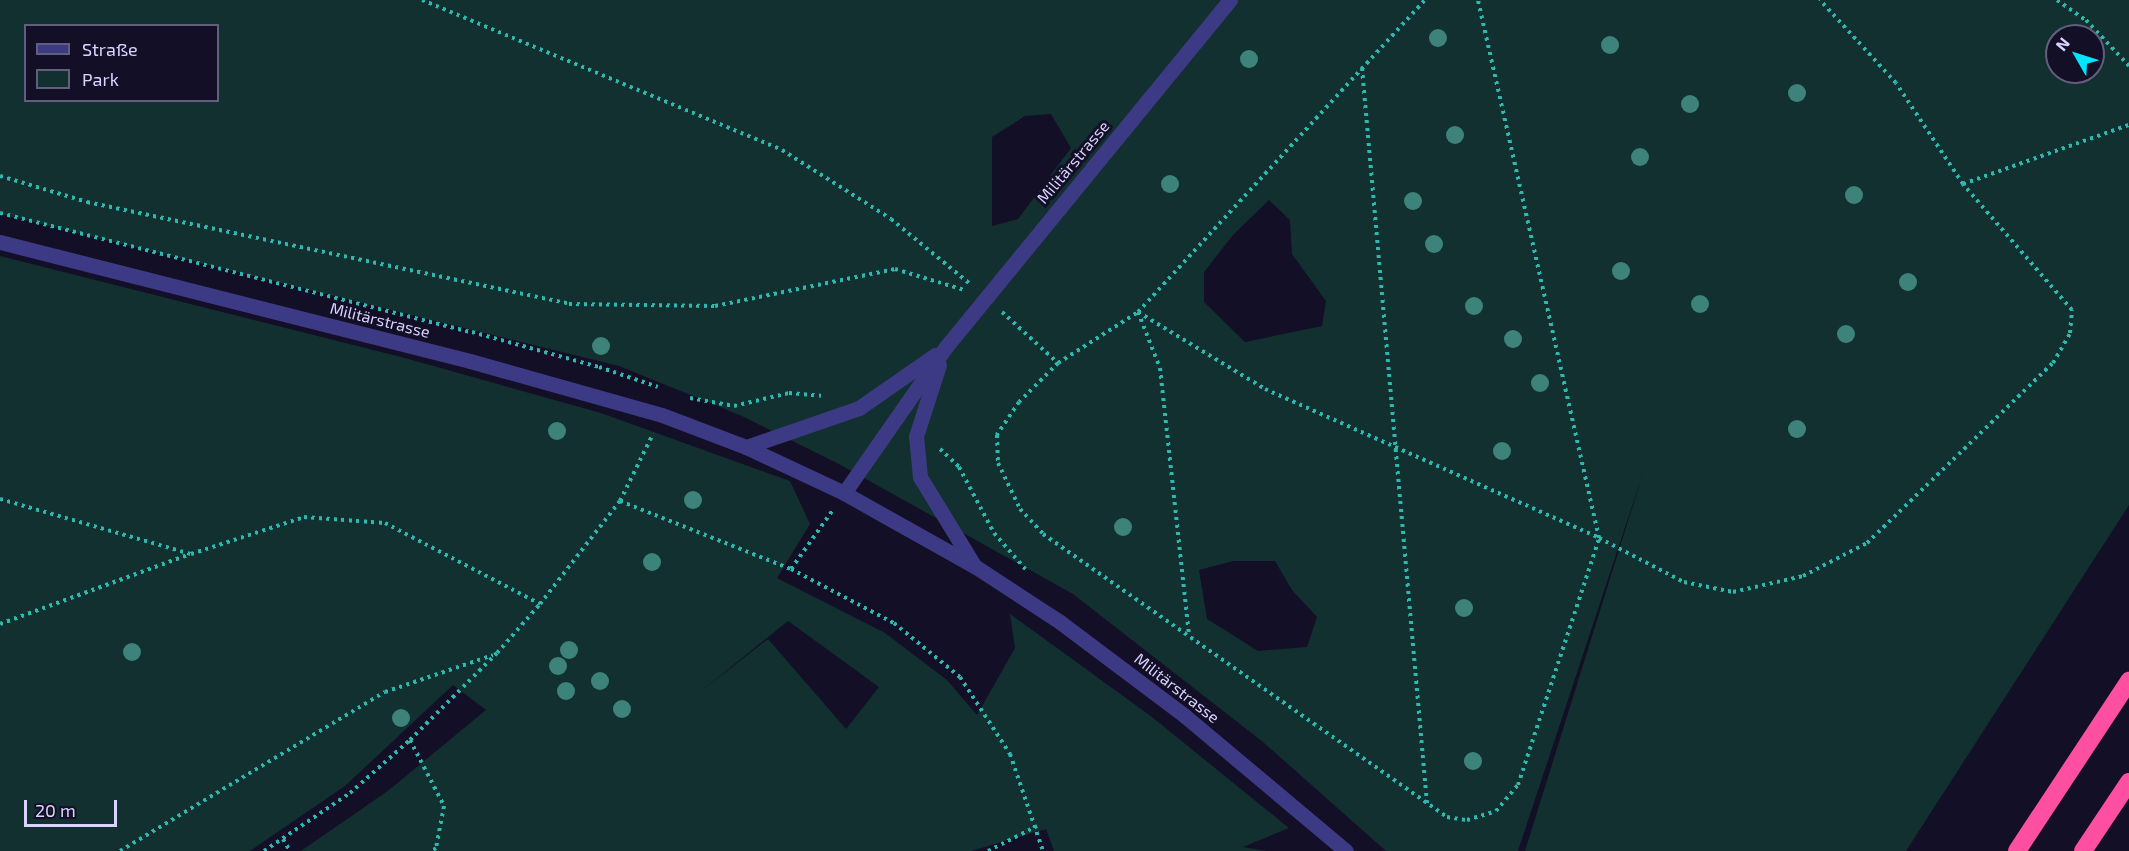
<!DOCTYPE html>
<meta charset="utf-8">
<style>
body{margin:0}
#map{position:relative;width:2129px;height:851px;overflow:hidden;background:#130f26;font-family:"Exo 2",sans-serif}
div>[style]{position:absolute}
.green>*{inset:0;background:#12302f}
.path>*{height:4px;margin-top:-2px;transform-origin:0;background:repeating-linear-gradient(90deg,#2fb8b0 0 3px,transparent 0 7.5px)}
.street>*{height:15px;margin:-7.5px;padding:0 7.5px;transform-origin:7.5px;border-radius:7.5px;background:#3d3a85}
.highway>*{height:18px;margin:-9px;padding:0 9px;transform-origin:9px;border-radius:9px;background:#ff4fa3}
.trees>*{width:18px;height:18px;margin:-9px;border-radius:50%;background:#3d827b}
span{translate:-50% -50%;white-space:nowrap;text-align:center;line-height:1.15;-webkit-text-stroke:6px #130f26;paint-order:stroke}
.street-label{font-size:16px;color:#d9d4ff}
.legend{position:absolute;left:24px;top:24px;width:195px;height:78px;box-sizing:border-box;background:#130f26;border:2px solid #625e7d;margin:0;padding:8px 10px;list-style:none;font-size:18px;color:#d9d4ff}
.legend li{display:flex;align-items:center;gap:12px;height:30px}
.legend b{width:30px;border:2px solid #625e7d}
.north{position:absolute;left:2045px;top:24px;width:60px;height:60px;box-sizing:border-box;background:#130f26;border:2px solid #625e7d;border-radius:50%;rotate:309deg;font-size:16px;font-weight:700;line-height:24px;text-align:center;color:#d9d4ff}
.north::after{content:'';display:block;margin:auto;width:21px;height:27px;background:#00e5ff;clip-path:polygon(50% 0,100% 100%,50% 72%,0 100%)}
.scale{position:absolute;left:24px;top:800px;width:93px;height:27px;box-sizing:border-box;border:3px solid #d9d4ff;border-top:0;padding-left:8px;font-size:18px;line-height:21px;white-space:nowrap;color:#d9d4ff;-webkit-text-stroke:4px #130f26;paint-order:stroke}
</style>
<div id="map">
<div class="green">
<div style="clip-path:polygon(evenodd,0 0,2129px 0,2129px 505px,1906px 851px,1525px 851px,1643px 473px,1518px 851px,1386px 851px,1263px 742px,1073px 594px,837px 463px,742px 416px,619px 366px,0 214px,0 0,26px 26px,218px 26px,218px 100px,26px 100px,26px 26px,0 0,2057px 36px,2093px 36px,2093px 72px,2057px 72px,2057px 36px,0 0,1051px 114px,1071px 148px,1018px 219px,992px 226px,992px 137px,1025px 116px,1051px 114px,0 0,1269px 200px,1290px 220px,1292px 254px,1326px 301px,1322px 326px,1245px 342px,1204px 302px,1204px 272px,1233px 235px,1269px 200px,0 0,1233px 561px,1275px 561px,1292px 590px,1317px 617px,1307px 647px,1258px 651px,1207px 619px,1199px 570px,1233px 561px)"></div>
<div style="clip-path:polygon(evenodd,0 256px,405px 358px,601px 413px,790px 481px,810px 524px,777px 578px,885px 633px,947px 680px,977px 715px,1015px 648px,1010px 614px,1152px 717px,1289px 828px,1243px 847px,1266px 851px,1054px 851px,1046px 829px,971px 851px,301px 851px,389px 790px,486px 710px,453px 685px,345px 786px,250px 851px,0 851px,0 256px,788px 621px,879px 687px,846px 729px,768px 639px,700px 692px,788px 621px)"></div>
</div>
<div class="path">
<div style="left:422px;top:0;width:390px;rotate:22.6deg"></div>
<div style="left:782px;top:150px;width:129px;rotate:32.3deg"></div>
<div style="left:891px;top:219px;width:101px;rotate:39.4deg"></div>
<div style="left:2057px;top:0;width:35px;rotate:35deg"></div>
<div style="left:2086px;top:20px;width:63px;rotate:46.9deg"></div>
<div style="left:1362px;top:68px;width:739px;rotate:84.95deg"></div>
<div style="left:0;top:176px;width:91px;rotate:16.6deg"></div>
<div style="left:87px;top:202px;width:493px;rotate:11.9deg"></div>
<div style="left:569px;top:304px;width:146px;rotate:0.8deg"></div>
<div style="left:715px;top:306px;width:184px;rotate:-11.6deg"></div>
<div style="left:895px;top:269px;width:72px;rotate:16.9deg"></div>
<div style="left:1963px;top:184px;width:176px;rotate:-19.6deg"></div>
<div style="left:0;top:213px;width:487px;rotate:14.2deg"></div>
<div style="left:472px;top:332px;width:132px;rotate:15.4deg"></div>
<div style="left:599px;top:367px;width:62px;rotate:18.7deg"></div>
<div style="left:1002px;top:312px;width:76px;rotate:42.3deg"></div>
<div style="left:1058px;top:363px;width:55px;rotate:135deg"></div>
<div style="left:1019px;top:402px;width:40px;rotate:124deg"></div>
<div style="left:997px;top:435px;width:28px;rotate:88deg"></div>
<div style="left:998px;top:463px;width:51px;rotate:64.4deg"></div>
<div style="left:1020px;top:509px;width:34px;rotate:47deg"></div>
<div style="left:1043px;top:534px;width:493px;rotate:35deg"></div>
<div style="left:1447px;top:817px;width:20px;rotate:9deg"></div>
<div style="left:1467px;top:820px;width:30px;rotate:-17deg"></div>
<div style="left:1496px;top:811px;width:34px;rotate:-50deg"></div>
<div style="left:1518px;top:785px;width:260px;rotate:-71.8deg"></div>
<div style="left:1599px;top:538px;width:551px;rotate:-102.68deg"></div>
<div style="left:1138px;top:312px;width:149px;rotate:31.2deg"></div>
<div style="left:1265px;top:389px;width:366px;rotate:24deg"></div>
<div style="left:1599px;top:538px;width:96px;rotate:27.4deg"></div>
<div style="left:1684px;top:582px;width:50px;rotate:11.5deg"></div>
<div style="left:1733px;top:592px;width:72px;rotate:-12.9deg"></div>
<div style="left:1803px;top:576px;width:72px;rotate:-27.3deg"></div>
<div style="left:1867px;top:543px;width:259px;rotate:-44.1deg"></div>
<div style="left:2053px;top:363px;width:34px;rotate:-60deg"></div>
<div style="left:2070px;top:333px;width:23px;rotate:-85deg"></div>
<div style="left:2072px;top:310px;width:167px;rotate:-130.9deg"></div>
<div style="left:1963px;top:184px;width:121px;rotate:-123.6deg"></div>
<div style="left:1896px;top:83px;width:113px;rotate:-132.5deg"></div>
<div style="left:1138px;top:312px;width:60px;rotate:68.6deg"></div>
<div style="left:1160px;top:368px;width:269px;rotate:83.8deg"></div>
<div style="left:1058px;top:363px;width:95px;rotate:-32.5deg"></div>
<div style="left:1138px;top:312px;width:424px;rotate:-47.4deg"></div>
<div style="left:690px;top:398px;width:45px;rotate:10.3deg"></div>
<div style="left:734px;top:406px;width:57px;rotate:-13.3deg"></div>
<div style="left:789px;top:393px;width:32px;rotate:5deg"></div>
<div style="left:940px;top:449px;width:26px;rotate:43deg"></div>
<div style="left:959px;top:467px;width:75px;rotate:62.1deg"></div>
<div style="left:994px;top:533px;width:50px;rotate:49deg"></div>
<div style="left:0;top:499px;width:199px;rotate:16.1deg"></div>
<div style="left:191px;top:554px;width:119px;rotate:-18.1deg"></div>
<div style="left:304px;top:517px;width:81px;rotate:4.2deg"></div>
<div style="left:385px;top:523px;width:175px;rotate:27.6deg"></div>
<div style="left:620px;top:501px;width:75px;rotate:-63.8deg"></div>
<div style="left:791px;top:569px;width:71px;rotate:-54.7deg"></div>
<div style="left:0;top:624px;width:202px;rotate:-20.2deg"></div>
<div style="left:410px;top:740px;width:74px;rotate:62.7deg"></div>
<div style="left:444px;top:806px;width:43px;rotate:100.8deg"></div>
<div style="left:436px;top:848px;width:5px;rotate:143deg"></div>
<div style="left:283px;top:839px;width:14px;rotate:60deg"></div>
<div style="left:120px;top:851px;width:309px;rotate:-31deg"></div>
<div style="left:385px;top:692px;width:114px;rotate:-18.9deg"></div>
<div style="left:264px;top:851px;width:104px;rotate:-34deg"></div>
<div style="left:350px;top:793px;width:80px;rotate:-41.5deg"></div>
<div style="left:410px;top:740px;width:123px;rotate:-45deg"></div>
<div style="left:497px;top:653px;width:65px;rotate:-48.7deg"></div>
<div style="left:540px;top:604px;width:130px;rotate:-52.2deg"></div>
<div style="left:620px;top:501px;width:184px;rotate:21.7deg"></div>
<div style="left:791px;top:569px;width:116px;rotate:27.7deg"></div>
<div style="left:894px;top:623px;width:85px;rotate:39.3deg"></div>
<div style="left:960px;top:677px;width:92px;rotate:57deg"></div>
<div style="left:1010px;top:754px;width:102px;rotate:71.2deg"></div>
<div style="left:988px;top:851px;width:55px;rotate:-27deg"></div>
</div>
<div class="street">
<div style="left:0;top:242px;width:485px;rotate:14.2deg"></div>
<div style="left:470px;top:361px;width:199px;rotate:15.7deg"></div>
<div style="left:662px;top:415px;width:90px;rotate:20.9deg"></div>
<div style="left:746px;top:447px;width:108px;rotate:25.1deg"></div>
<div style="left:844px;top:493px;width:151px;rotate:29.3deg"></div>
<div style="left:976px;top:567px;width:100px;rotate:33.2deg"></div>
<div style="left:1060px;top:622px;width:156px;rotate:36.9deg"></div>
<div style="left:1185px;top:716px;width:210px;rotate:40deg"></div>
<div style="left:939px;top:365px;width:75px;rotate:107.9deg"></div>
<div style="left:916px;top:436px;width:41px;rotate:84.4deg"></div>
<div style="left:920px;top:477px;width:103px;rotate:58.5deg"></div>
<div style="left:746px;top:447px;width:120px;rotate:-19deg"></div>
<div style="left:859px;top:408px;width:93px;rotate:-34.9deg"></div>
<div style="left:844px;top:493px;width:177px;rotate:-55.1deg"></div>
<div style="left:945px;top:348px;width:450px;rotate:-50.7deg"></div>
</div>
<div class="highway">
<div style="left:2017px;top:851px;width:204px;rotate:-56.6deg"></div>
<div style="left:2083px;top:851px;width:83px;rotate:-56.3deg"></div>
</div>
<div class="trees">
<div style="left:1438px;top:38px"></div>
<div style="left:1610px;top:45px"></div>
<div style="left:1249px;top:59px"></div>
<div style="left:1797px;top:93px"></div>
<div style="left:1690px;top:104px"></div>
<div style="left:1455px;top:135px"></div>
<div style="left:1640px;top:157px"></div>
<div style="left:1170px;top:184px"></div>
<div style="left:1854px;top:195px"></div>
<div style="left:1413px;top:201px"></div>
<div style="left:1434px;top:244px"></div>
<div style="left:1621px;top:271px"></div>
<div style="left:1908px;top:282px"></div>
<div style="left:1700px;top:304px"></div>
<div style="left:1474px;top:306px"></div>
<div style="left:1846px;top:334px"></div>
<div style="left:1513px;top:339px"></div>
<div style="left:601px;top:346px"></div>
<div style="left:1540px;top:383px"></div>
<div style="left:1797px;top:429px"></div>
<div style="left:557px;top:431px"></div>
<div style="left:1502px;top:451px"></div>
<div style="left:693px;top:500px"></div>
<div style="left:1123px;top:527px"></div>
<div style="left:652px;top:562px"></div>
<div style="left:1464px;top:608px"></div>
<div style="left:569px;top:650px"></div>
<div style="left:132px;top:652px"></div>
<div style="left:558px;top:666px"></div>
<div style="left:600px;top:681px"></div>
<div style="left:566px;top:691px"></div>
<div style="left:622px;top:709px"></div>
<div style="left:401px;top:718px"></div>
<div style="left:1473px;top:761px"></div>
</div>
<div class="street-label">
<span style="left:1073px;top:162px;rotate:-50deg">Militärstrasse</span>
<span style="left:380px;top:320px;rotate:14deg">Militärstrasse</span>
<span style="left:1177px;top:688px;rotate:38deg">Militärstrasse</span>
</div>
<ul class="legend">
<li><b style="height:8px;background:#3d3a85"></b>Straße</li>
<li><b style="height:16px;background:#12302f"></b>Park</li>
</ul>
<div class="north">N</div>
<div class="scale">20 m</div>
</div>
